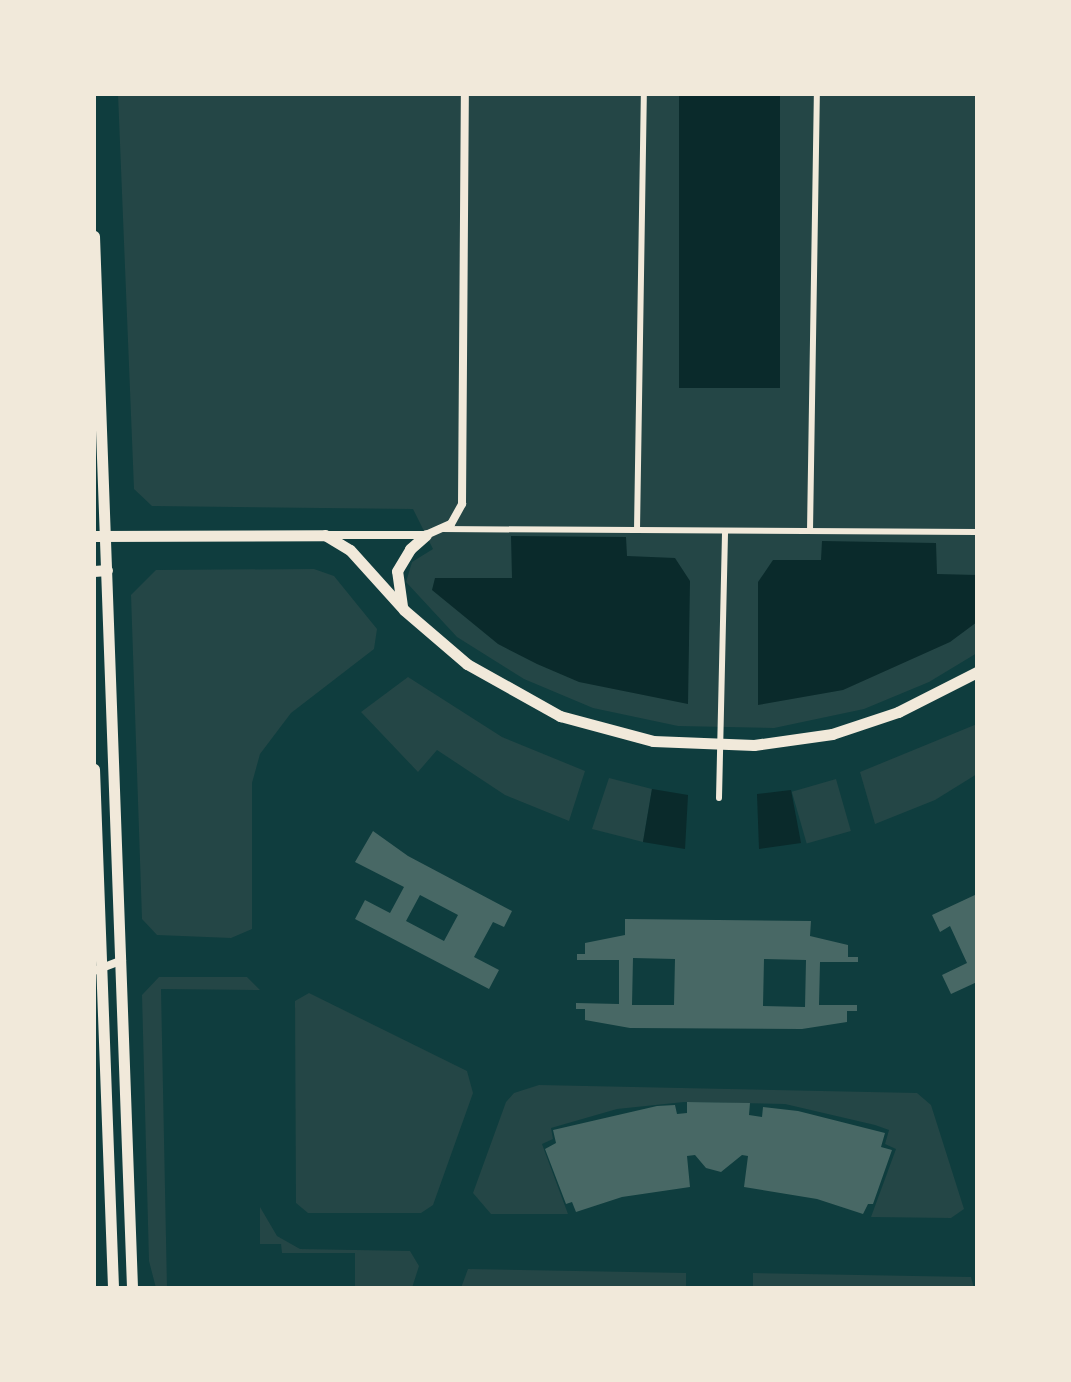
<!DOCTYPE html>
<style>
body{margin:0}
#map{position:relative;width:1071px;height:1382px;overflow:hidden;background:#0f3d3e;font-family:"Work Sans",sans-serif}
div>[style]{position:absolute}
.green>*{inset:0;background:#244646;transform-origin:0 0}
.water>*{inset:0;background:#0a2a2b;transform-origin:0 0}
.building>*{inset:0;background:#486865}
.pedestrian>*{height:6px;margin:-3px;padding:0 3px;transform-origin:3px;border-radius:3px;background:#f1e9da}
.minor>*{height:8px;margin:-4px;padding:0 4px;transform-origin:4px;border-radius:4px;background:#f1e9da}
.tertiary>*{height:11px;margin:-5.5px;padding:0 5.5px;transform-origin:5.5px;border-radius:5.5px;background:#f1e9da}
span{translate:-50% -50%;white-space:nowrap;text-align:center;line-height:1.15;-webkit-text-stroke:6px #f1e9da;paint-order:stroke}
.frame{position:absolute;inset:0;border:96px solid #f1e9da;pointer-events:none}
</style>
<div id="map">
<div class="green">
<div style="clip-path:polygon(118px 94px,977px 94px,977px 653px,929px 682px,864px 709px,774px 728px,678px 726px,593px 708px,524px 679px,457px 637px,406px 582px,412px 562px,433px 549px,413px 509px,152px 506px,134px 489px)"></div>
<div style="clip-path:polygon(314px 569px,334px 576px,377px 629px,374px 649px,291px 713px,260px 754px,252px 783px,252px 929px,231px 938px,157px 935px,142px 919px,131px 595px,156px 570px)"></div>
<div style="clip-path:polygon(408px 677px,502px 737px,585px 771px,569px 821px,505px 795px,437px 750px,418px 772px,361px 712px)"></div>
<div style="clip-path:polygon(977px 724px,977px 774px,935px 800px,875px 824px,860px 772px)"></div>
<div style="clip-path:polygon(609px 778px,652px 789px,643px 842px,592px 829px)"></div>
<div style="left:836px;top:779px;width:54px;height:46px;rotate:74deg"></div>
<div style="clip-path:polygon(159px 977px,247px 977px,260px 990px,161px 989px,167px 1288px,156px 1288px,149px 1261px,142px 995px)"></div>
<div style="clip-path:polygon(309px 993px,467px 1071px,473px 1093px,433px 1205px,421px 1213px,308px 1213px,296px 1203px,295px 1001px)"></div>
<div style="clip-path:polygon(539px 1085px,917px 1093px,931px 1105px,964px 1209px,951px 1218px,871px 1217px,896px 1149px,885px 1144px,889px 1130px,875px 1125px,785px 1104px,684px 1102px,617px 1109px,551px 1128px,553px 1139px,542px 1144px,568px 1214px,491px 1214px,473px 1193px,506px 1102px,514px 1093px)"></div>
<div style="clip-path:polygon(260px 1207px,277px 1236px,300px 1249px,410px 1251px,419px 1266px,412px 1288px,355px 1288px,355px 1253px,282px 1253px,281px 1244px,260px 1244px)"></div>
<div style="clip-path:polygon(468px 1269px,686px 1273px,686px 1288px,461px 1288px)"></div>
<div style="clip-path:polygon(753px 1273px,971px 1277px,974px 1288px,753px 1288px)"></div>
</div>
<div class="water">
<div style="left:679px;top:94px;width:101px;height:294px"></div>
<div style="clip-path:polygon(511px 536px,626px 537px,627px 556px,675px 558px,690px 581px,688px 704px,579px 682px,537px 664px,498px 644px,432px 590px,435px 578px,512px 578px)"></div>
<div style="clip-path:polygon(822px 541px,936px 543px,937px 574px,977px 575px,977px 622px,950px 642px,843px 690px,758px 705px,758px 582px,773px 560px,821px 560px)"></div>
<div style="clip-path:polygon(652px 789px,688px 795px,685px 849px,643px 842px)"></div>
<div style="clip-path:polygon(791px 790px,801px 843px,759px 849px,757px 794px)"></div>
</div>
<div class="building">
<div style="clip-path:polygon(evenodd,373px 831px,408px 856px,512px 911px,504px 927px,493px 922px,474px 957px,499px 970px,489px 989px,355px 919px,365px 900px,390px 913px,404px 887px,355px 862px,373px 831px,420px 895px,458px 915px,444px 941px,406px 921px,420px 895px)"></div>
<div style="clip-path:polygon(977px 894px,977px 982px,951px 994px,942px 975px,967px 963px,950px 926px,940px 932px,932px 915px)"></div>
<div style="clip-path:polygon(evenodd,625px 919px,811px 921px,810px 936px,848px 945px,848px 957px,858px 957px,858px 962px,820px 962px,819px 1005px,857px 1005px,857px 1011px,847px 1011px,847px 1022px,802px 1029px,630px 1028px,585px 1020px,585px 1009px,576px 1009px,576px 1003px,619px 1004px,619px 960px,577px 960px,577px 954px,585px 954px,585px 943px,625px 935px,625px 919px,633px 958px,675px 959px,674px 1005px,632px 1005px,633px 958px,625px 919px,764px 959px,806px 960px,805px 1007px,763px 1006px,764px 959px)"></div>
<div style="clip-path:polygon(687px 1102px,750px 1103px,749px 1115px,762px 1117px,763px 1107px,798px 1111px,885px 1133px,881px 1147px,892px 1150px,873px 1204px,868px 1204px,863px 1214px,817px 1199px,744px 1187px,748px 1156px,742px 1155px,721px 1172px,706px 1168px,695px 1155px,687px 1156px,690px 1187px,622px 1197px,576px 1212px,572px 1202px,566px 1204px,545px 1149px,556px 1143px,553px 1130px,657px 1106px,675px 1105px,677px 1114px,687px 1113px)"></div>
</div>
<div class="pedestrian">
<div style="left:441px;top:529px;width:536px;rotate:0.32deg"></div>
<div style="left:637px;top:530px;width:436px;rotate:-89.1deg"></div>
<div style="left:810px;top:531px;width:437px;rotate:-89.1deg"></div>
<div style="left:719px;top:798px;width:267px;rotate:-88.7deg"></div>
</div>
<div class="minor">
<div style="left:329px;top:535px;width:97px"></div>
<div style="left:426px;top:535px;width:27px;rotate:-24deg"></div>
<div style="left:451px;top:524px;width:23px;rotate:-61deg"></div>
<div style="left:462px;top:504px;width:410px;rotate:-89.6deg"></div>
<div style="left:94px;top:971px;width:30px;rotate:-21deg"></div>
</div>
<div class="tertiary">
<div style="left:94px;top:236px;width:1053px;rotate:87.93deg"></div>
<div style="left:94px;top:536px;width:231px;rotate:-0.2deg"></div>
<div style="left:325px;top:535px;width:29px;rotate:31deg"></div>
<div style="left:350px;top:550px;width:81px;rotate:48deg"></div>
<div style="left:404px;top:610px;width:83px;rotate:40.6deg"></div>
<div style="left:467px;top:664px;width:107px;rotate:29.2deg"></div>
<div style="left:560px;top:716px;width:96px;rotate:15deg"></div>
<div style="left:653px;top:741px;width:101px;rotate:2.3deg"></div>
<div style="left:754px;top:745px;width:79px;rotate:-8deg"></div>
<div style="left:832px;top:734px;width:70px;rotate:-18.4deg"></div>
<div style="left:898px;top:712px;width:89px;rotate:-26.9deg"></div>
<div style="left:94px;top:571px;width:13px;rotate:-4deg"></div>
<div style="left:402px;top:606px;width:35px;rotate:-98deg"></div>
<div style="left:397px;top:571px;width:26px;rotate:-59deg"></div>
<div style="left:410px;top:549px;width:21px;rotate:-41deg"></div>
<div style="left:94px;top:769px;width:519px;rotate:87.9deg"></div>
</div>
<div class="frame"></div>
</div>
